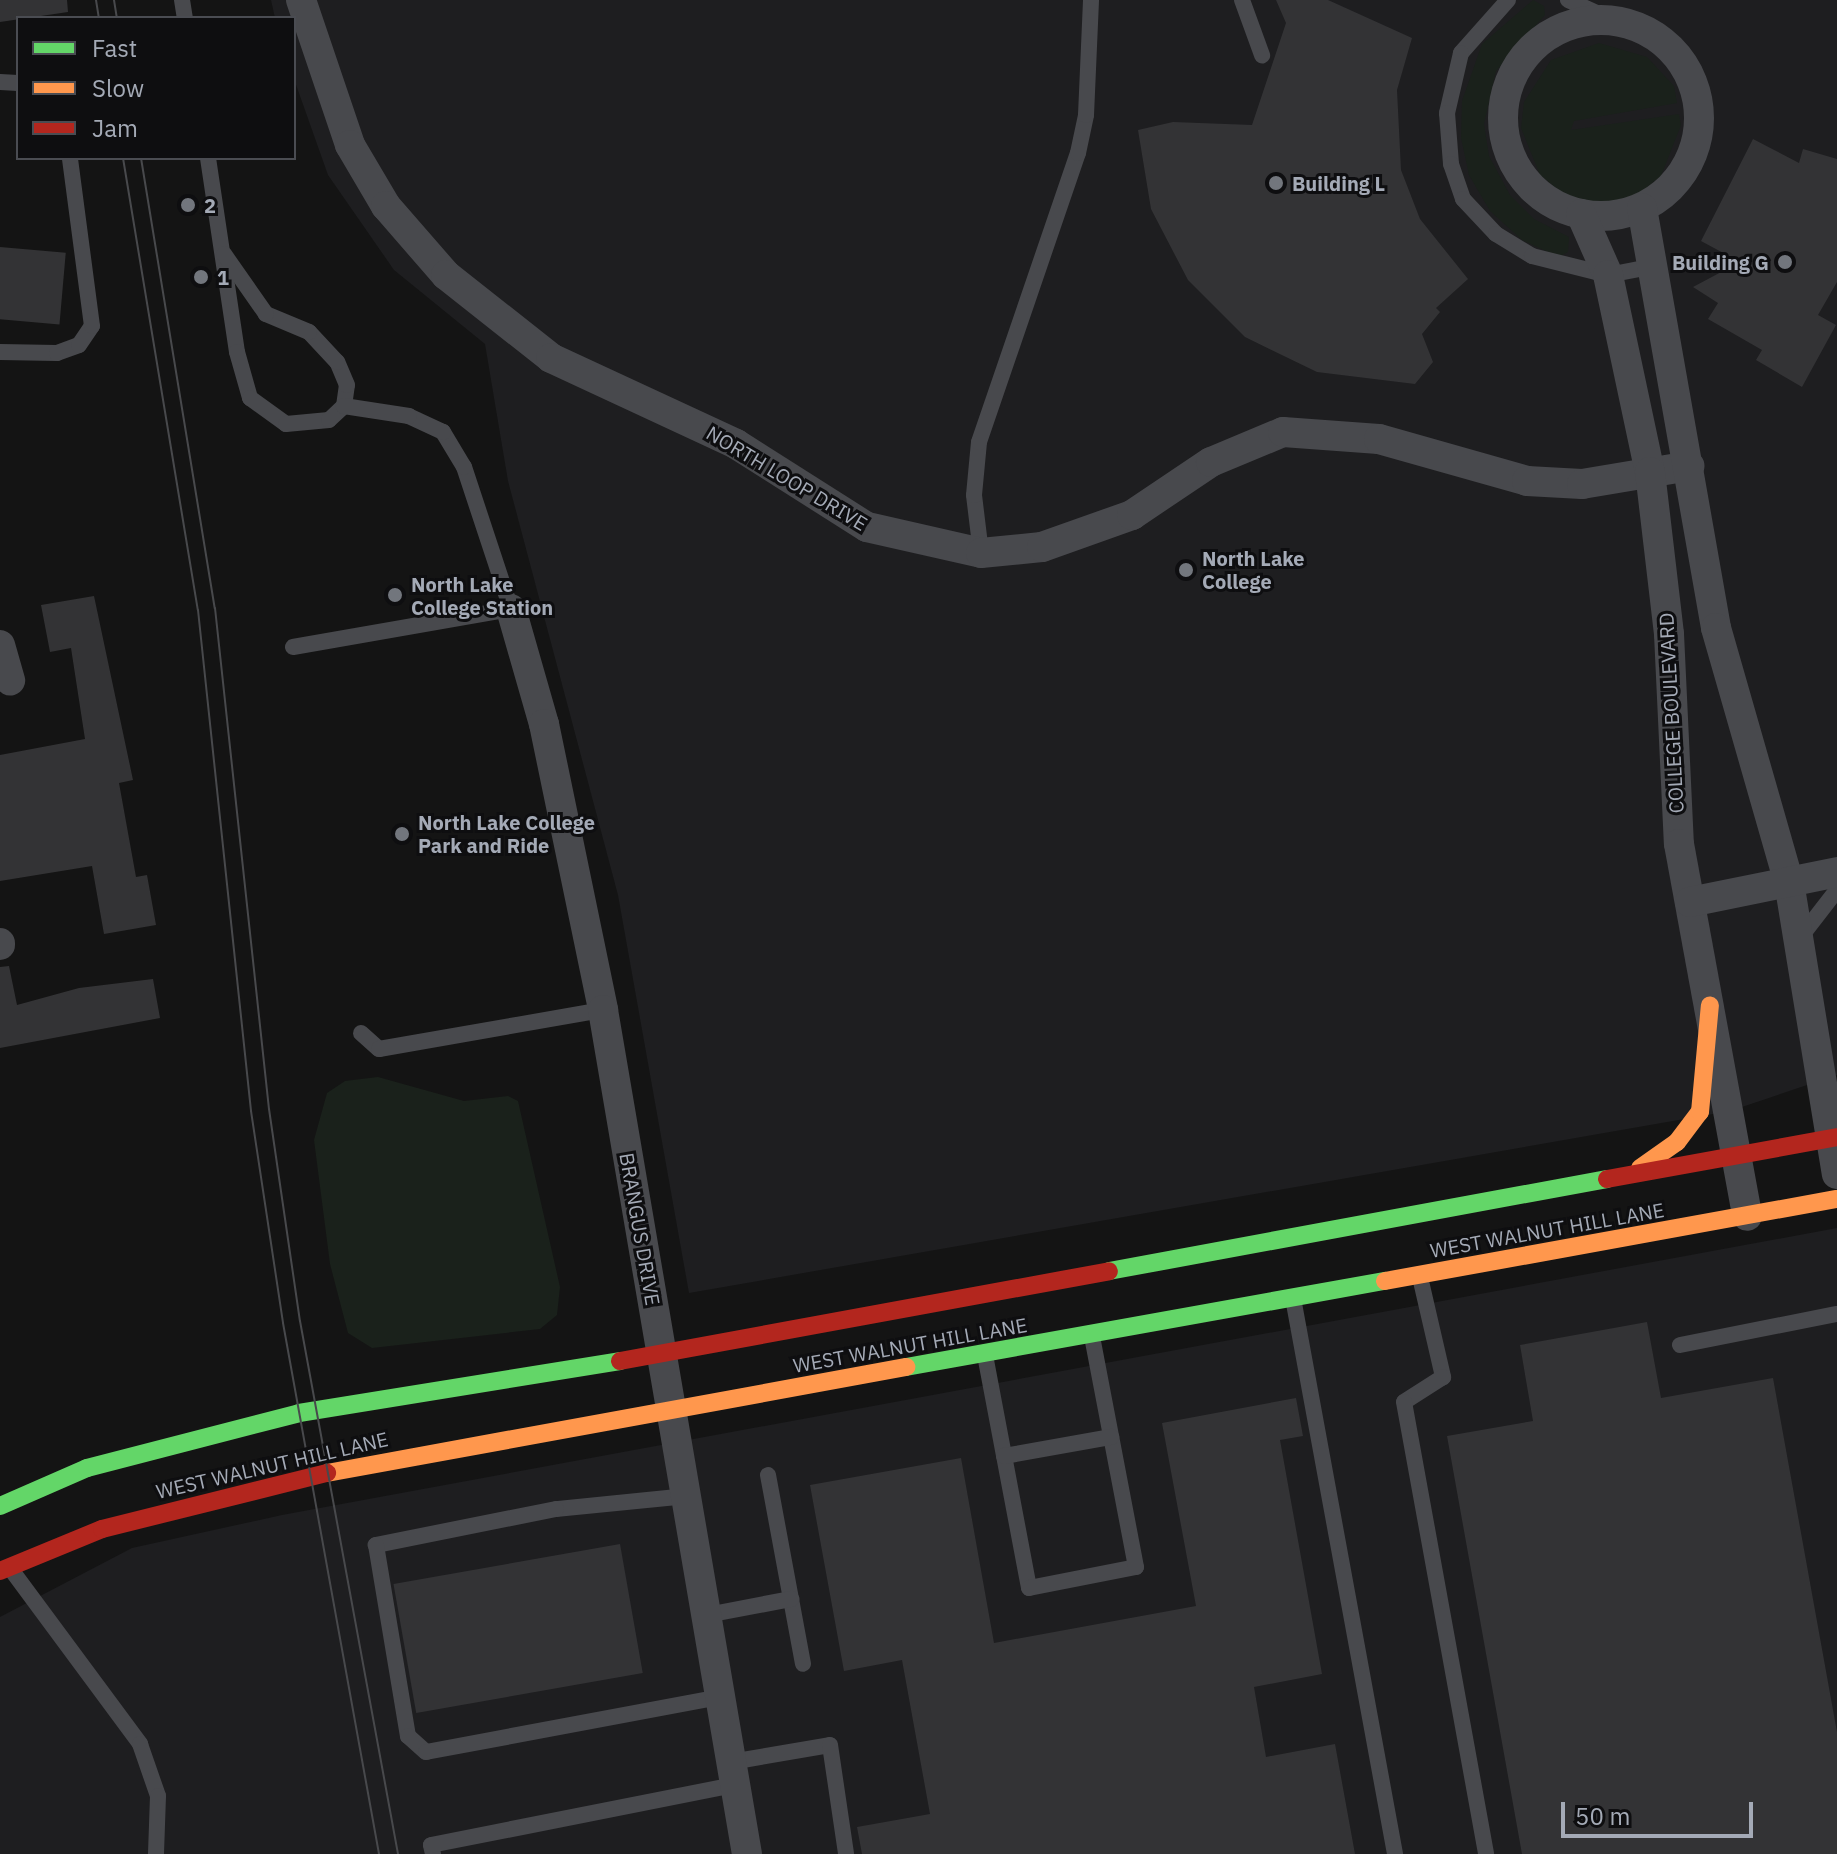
<!DOCTYPE html>
<style>
body{margin:0}
#map{position:relative;width:1837px;height:1854px;overflow:hidden;background:#141414;font-family:"IBM Plex Sans",sans-serif}
div>[style]{position:absolute}
.built>*{inset:0;background:#1e1e20}
.green>*{inset:0;background:#1a211b}
.building>*{inset:0;background:#333335;transform-origin:0 0}
.lane>*{height:16px;margin:-8px;padding:0 8px;transform-origin:8px;border-radius:8px;background:#48494d}
.street>*{height:30px;margin:-15px;padding:0 15px;transform-origin:15px;border-radius:15px;background:#48494d}
.street>.ring{margin:-15px;padding:0;box-sizing:content-box;background:none;border:30px solid #48494d;border-radius:50%}
.fast>*{height:18px;margin:-9px;padding:0 9px;transform-origin:9px;border-radius:9px;background:#63d668}
.slow>*{height:18px;margin:-9px;padding:0 9px;transform-origin:9px;border-radius:9px;background:#ff974d}
.jam>*{height:18px;margin:-9px;padding:0 9px;transform-origin:9px;border-radius:9px;background:#b3261e}
.tram>*{height:2px;margin:-1px;padding:0 1px;transform-origin:1px;border-radius:1px;background:#48494c}
.dots>*{width:22px;height:22px;translate:-50% -50%;box-sizing:border-box;border:4px solid #0e0e10;border-radius:50%}
span{translate:-50% -50%;white-space:nowrap;text-align:center;line-height:1.15;-webkit-text-stroke:6px #0e0e10;paint-order:stroke}
.poi-label{font-size:20px;color:#a4aab6;font-weight:700}
.left{translate:0 -50%;text-align:left}
.right{translate:-100% -50%;text-align:right}
.street-label{font-size:20px;color:#a4aab6}
.legend{position:absolute;left:16px;top:16px;width:280px;height:144px;box-sizing:border-box;background:#0e0e10;border:2px solid #4a4c52;margin:0;padding:10px 14px;list-style:none;font-size:24px;color:#a4aab6}
.legend li{display:flex;align-items:center;gap:16px;height:40px}
.legend b{width:40px;border:2px solid #4a4c52}
.scale{position:absolute;left:1561px;top:1802px;width:192px;height:36px;box-sizing:border-box;border:4px solid #a4aab6;border-top:0;padding-left:10px;font-size:24px;line-height:28px;white-space:nowrap;color:#a4aab6;-webkit-text-stroke:6px #0e0e10;paint-order:stroke}
</style>
<div id="map">
<div class="built">
<div style="clip-path:polygon(271px 0,1837px 0,1837px 1075px,1730px 1111px,689px 1293px,618px 895px,508px 481px,485px 344px,394px 270px,328px 175px,294px 79px,294px 18px,275px 18px)"></div>
<div style="clip-path:polygon(1837px 1228px,1837px 1854px,0 1854px,0 1617px,132px 1548px,282px 1515px)"></div>
</div>
<div class="green">
<div style="clip-path:polygon(1533px 0,1544px 6px,1545px 15px,1496px 71px,1484px 124px,1489px 156px,1510px 195px,1534px 219px,1569px 237px,1568px 252px,1559px 257px,1522px 240px,1490px 211px,1469px 175px,1461px 138px,1462px 101px,1482px 44px)"></div>
<div style="clip-path:polygon(1599px 43px,1647px 57px,1674px 86px,1677px 103px,1574px 121px,1571px 130px,1679px 114px,1681px 125px,1661px 176px,1640px 193px,1614px 202px,1586px 202px,1561px 192px,1540px 175px,1521px 128px,1524px 102px,1551px 60px)"></div>
<div style="clip-path:polygon(378px 1077px,464px 1101px,508px 1096px,518px 1101px,560px 1287px,557px 1315px,540px 1329px,372px 1348px,348px 1333px,330px 1264px,314px 1140px,327px 1093px,345px 1081px)"></div>
</div>
<div class="building">
<div style="clip-path:polygon(0 0,67px 0,68px 12px,0 22px)"></div>
<div style="clip-path:polygon(1276px 0,1328px 0,1412px 38px,1397px 90px,1401px 170px,1420px 219px,1468px 279px,1436px 308px,1440px 312px,1422px 334px,1433px 362px,1415px 384px,1317px 372px,1245px 337px,1188px 280px,1151px 209px,1138px 130px,1173px 122px,1252px 125px,1286px 23px)"></div>
<div style="clip-path:polygon(1753px 139px,1799px 163px,1803px 149px,1837px 159px,1837px 282px,1818px 315px,1836px 325px,1802px 387px,1756px 360px,1762px 350px,1708px 319px,1718px 303px,1693px 287px,1740px 262px,1701px 241px)"></div>
<div style="left:0;top:247px;width:66px;height:72px;rotate:5deg"></div>
<div style="clip-path:polygon(94px 596px,133px 780px,119px 783px,136px 877px,147px 875px,156px 925px,104px 934px,92px 866px,0 881px,0 755px,85px 739px,71px 648px,50px 652px,41px 605px)"></div>
<div style="clip-path:polygon(9px 966px,17px 1005px,79px 988px,153px 979px,160px 1018px,0 1048px,0 967px)"></div>
<div style="clip-path:polygon(1647px 1322px,1661px 1398px,1773px 1378px,1837px 1732px,1837px 1854px,1522px 1854px,1447px 1436px,1533px 1421px,1520px 1345px)"></div>
<div style="clip-path:polygon(1296px 1398px,1303px 1436px,1280px 1440px,1322px 1674px,1254px 1687px,1266px 1757px,1335px 1744px,1355px 1854px,862px 1854px,857px 1827px,930px 1814px,902px 1660px,844px 1671px,810px 1485px,961px 1458px,994px 1643px,1196px 1606px,1162px 1423px)"></div>
<div style="left:620px;top:1544px;width:131px;height:230px;rotate:80deg"></div>
</div>
<div class="lane">
<div style="left:182px;top:0;width:18px;rotate:81deg"></div>
<div style="left:1242px;top:0;width:59px;rotate:70deg"></div>
<div style="left:1508px;top:0;width:71px;rotate:131.6deg"></div>
<div style="left:1461px;top:53px;width:62px;rotate:103.1deg"></div>
<div style="left:1447px;top:113px;width:51px;rotate:85.5deg"></div>
<div style="left:1451px;top:164px;width:37px;rotate:71deg"></div>
<div style="left:1463px;top:199px;width:48px;rotate:46.7deg"></div>
<div style="left:1496px;top:234px;width:42px;rotate:31.4deg"></div>
<div style="left:1532px;top:256px;width:78px;rotate:14deg"></div>
<div style="left:1608px;top:275px;width:43px;rotate:-10.8deg"></div>
<div style="left:1568px;top:0;width:46px;rotate:24.3deg"></div>
<div style="left:0;top:82px;width:18px;rotate:3deg"></div>
<div style="left:208px;top:158px;width:196px;rotate:81.5deg"></div>
<div style="left:237px;top:352px;width:48px;rotate:74.2deg"></div>
<div style="left:250px;top:398px;width:44px;rotate:35.8deg"></div>
<div style="left:286px;top:424px;width:43px;rotate:-5.3deg"></div>
<div style="left:329px;top:420px;width:21px;rotate:-43deg"></div>
<div style="left:344px;top:406px;width:21px;rotate:-82deg"></div>
<div style="left:347px;top:385px;width:25px;rotate:-113deg"></div>
<div style="left:337px;top:362px;width:41px;rotate:-133deg"></div>
<div style="left:309px;top:332px;width:47px;rotate:-157.3deg"></div>
<div style="left:266px;top:314px;width:73px;rotate:-125deg"></div>
<div style="left:0;top:352px;width:57px;rotate:1deg"></div>
<div style="left:57px;top:353px;width:23px;rotate:-20deg"></div>
<div style="left:79px;top:345px;width:23px;rotate:-56deg"></div>
<div style="left:92px;top:326px;width:169px;rotate:-97.5deg"></div>
<div style="left:981px;top:553px;width:58px;rotate:-96.9deg"></div>
<div style="left:974px;top:495px;width:53px;rotate:-84.6deg"></div>
<div style="left:979px;top:442px;width:305px;rotate:-71.1deg"></div>
<div style="left:1078px;top:153px;width:39px;rotate:-78deg"></div>
<div style="left:1086px;top:115px;width:115px;rotate:-87.5deg"></div>
<div style="left:293px;top:647px;width:221px;rotate:-9.9deg"></div>
<div style="left:511px;top:609px;width:150px;rotate:-108.3deg"></div>
<div style="left:464px;top:467px;width:41px;rotate:-121deg"></div>
<div style="left:443px;top:432px;width:38px;rotate:-155deg"></div>
<div style="left:409px;top:416px;width:66px;rotate:-171.3deg"></div>
<div style="left:1799px;top:939px;width:62px;rotate:-52.2deg"></div>
<div style="left:361px;top:1033px;width:24px;rotate:42deg"></div>
<div style="left:379px;top:1049px;width:227px;rotate:-9.9deg"></div>
<div style="left:1420px;top:1277px;width:103px;rotate:77deg"></div>
<div style="left:1443px;top:1377px;width:46px;rotate:147.3deg"></div>
<div style="left:1404px;top:1402px;width:459px;rotate:79.7deg"></div>
<div style="left:1293px;top:1298px;width:565px;rotate:79.6deg"></div>
<div style="left:1680px;top:1345px;width:160px;rotate:-11.2deg"></div>
<div style="left:985px;top:1355px;width:237px;rotate:79.3deg"></div>
<div style="left:1029px;top:1588px;width:109px;rotate:-11.1deg"></div>
<div style="left:1136px;top:1567px;width:235px;rotate:-100.8deg"></div>
<div style="left:1004px;top:1456px;width:109px;rotate:-10.1deg"></div>
<div style="left:768px;top:1475px;width:192px;rotate:79.5deg"></div>
<div style="left:687px;top:1496px;width:132px;rotate:174.3deg"></div>
<div style="left:556px;top:1509px;width:184px;rotate:168.7deg"></div>
<div style="left:376px;top:1545px;width:194px;rotate:80.5deg"></div>
<div style="left:408px;top:1736px;width:24px;rotate:42deg"></div>
<div style="left:426px;top:1752px;width:299px;rotate:-10.6deg"></div>
<div style="left:10px;top:1568px;width:219px;rotate:53.5deg"></div>
<div style="left:140px;top:1744px;width:55px;rotate:70.9deg"></div>
<div style="left:158px;top:1796px;width:58px;rotate:92deg"></div>
<div style="left:707px;top:1615px;width:86px;rotate:-10.8deg"></div>
<div style="left:731px;top:1762px;width:100px;rotate:-9.7deg"></div>
<div style="left:830px;top:1745px;width:110px;rotate:81.6deg"></div>
<div style="left:433px;top:1854px;width:9px;rotate:-103deg"></div>
<div style="left:431px;top:1845px;width:309px;rotate:-11.2deg"></div>
</div>
<div class="street">
<div style="left:301px;top:0;width:153px;rotate:71.3deg"></div>
<div style="left:350px;top:145px;width:71px;rotate:59.5deg"></div>
<div style="left:386px;top:206px;width:91px;rotate:49deg"></div>
<div style="left:446px;top:275px;width:134px;rotate:38.3deg"></div>
<div style="left:551px;top:358px;width:204px;rotate:24.9deg"></div>
<div style="left:736px;top:444px;width:155px;rotate:32.4deg"></div>
<div style="left:867px;top:527px;width:117px;rotate:12.8deg"></div>
<div style="left:981px;top:553px;width:61px;rotate:-5.6deg"></div>
<div style="left:1042px;top:547px;width:96px;rotate:-19.6deg"></div>
<div style="left:1132px;top:515px;width:95px;rotate:-33.9deg"></div>
<div style="left:1211px;top:462px;width:78px;rotate:-22.6deg"></div>
<div style="left:1283px;top:432px;width:96px;rotate:4.2deg"></div>
<div style="left:1379px;top:439px;width:154px;rotate:15.8deg"></div>
<div style="left:1527px;top:481px;width:55px;rotate:3.1deg"></div>
<div style="left:1582px;top:484px;width:109px;rotate:-9.5deg"></div>
<div class="ring" style="left:1503px;top:20px;width:166px;height:166px"></div>
<div style="left:1642px;top:208px;width:426px;rotate:80deg"></div>
<div style="left:1716px;top:628px;width:264px;rotate:74deg"></div>
<div style="left:1789px;top:882px;width:296px;rotate:80.7deg"></div>
<div style="left:1581px;top:214px;width:67px;rotate:66.1deg"></div>
<div style="left:1608px;top:275px;width:201px;rotate:78deg"></div>
<div style="left:1650px;top:472px;width:163px;rotate:83.3deg"></div>
<div style="left:1669px;top:634px;width:210px;rotate:87.3deg"></div>
<div style="left:1679px;top:844px;width:378px;rotate:79.6deg"></div>
<div style="left:511px;top:609px;width:120px;rotate:74deg"></div>
<div style="left:544px;top:724px;width:292px;rotate:78.3deg"></div>
<div style="left:603px;top:1010px;width:856px;rotate:80.32deg"></div>
<div style="left:0;top:645px;width:37px;rotate:74deg"></div>
<div style="left:1690px;top:902px;width:150px;rotate:-11.5deg"></div>
<div style="left:0;top:943px;width:2px;rotate:90deg"></div>
</div>
<div class="fast">
<div style="left:1109px;top:1271px;width:506px;rotate:-10.47deg"></div>
<div style="left:906px;top:1367px;width:487px;rotate:-10.2deg"></div>
<div style="left:0;top:1506px;width:95px;rotate:-23.6deg"></div>
<div style="left:87px;top:1468px;width:219px;rotate:-14.5deg"></div>
<div style="left:299px;top:1413px;width:325px;rotate:-9.2deg"></div>
</div>
<div class="slow">
<div style="left:1640px;top:1168px;width:45px;rotate:-35.1deg"></div>
<div style="left:1677px;top:1142px;width:38px;rotate:-53deg"></div>
<div style="left:1700px;top:1112px;width:107px;rotate:-84.7deg"></div>
<div style="left:1385px;top:1281px;width:459px;rotate:-10.3deg"></div>
<div style="left:327px;top:1473px;width:589px;rotate:-10.37deg"></div>
</div>
<div class="jam">
<div style="left:1607px;top:1179px;width:234px;rotate:-10.3deg"></div>
<div style="left:620px;top:1361px;width:497px;rotate:-10.4deg"></div>
<div style="left:0;top:1571px;width:110px;rotate:-22.4deg"></div>
<div style="left:102px;top:1529px;width:232px;rotate:-14deg"></div>
</div>
<div class="tram">
<div style="left:96px;top:0;width:18px;rotate:81deg"></div>
<div style="left:114px;top:0;width:18px;rotate:81deg"></div>
<div style="left:123px;top:158px;width:458px;rotate:80.6deg"></div>
<div style="left:198px;top:610px;width:504px;rotate:83.96deg"></div>
<div style="left:251px;top:1111px;width:214px;rotate:81.4deg"></div>
<div style="left:283px;top:1323px;width:540px;rotate:79.75deg"></div>
<div style="left:141px;top:158px;width:456px;rotate:80.7deg"></div>
<div style="left:215px;top:608px;width:504px;rotate:83.85deg"></div>
<div style="left:269px;top:1109px;width:214px;rotate:81.7deg"></div>
<div style="left:300px;top:1321px;width:542px;rotate:79.58deg"></div>
</div>
<div class="dots">
<div style="left:1276px;top:183px;background:#72767d"></div>
<div style="left:188px;top:205px;background:#72767d"></div>
<div style="left:1785px;top:262px;background:#72767d"></div>
<div style="left:201px;top:277px;background:#72767d"></div>
<div style="left:1186px;top:570px;background:#72767d"></div>
<div style="left:395px;top:595px;background:#72767d"></div>
<div style="left:402px;top:834px;background:#72767d"></div>
</div>
<div class="poi-label">
<span class="left" style="left:1292px;top:183px">Building L</span>
<span class="left" style="left:204px;top:205px">2</span>
<span class="right" style="left:1769px;top:262px">Building G</span>
<span class="left" style="left:217px;top:277px">1</span>
<span class="left" style="left:1202px;top:570px">North Lake<br>College</span>
<span class="left" style="left:411px;top:596px">North Lake<br>College Station</span>
<span class="left" style="left:418px;top:834px">North Lake College<br>Park and Ride</span>
</div>
<div class="street-label">
<span style="left:787px;top:478px;rotate:31deg">NORTH LOOP DRIVE</span>
<span style="left:1671px;top:713px;rotate:-93deg">COLLEGE BOULEVARD</span>
<span style="left:640px;top:1229px;rotate:80deg">BRANGUS DRIVE</span>
<span style="left:1547px;top:1230px;rotate:-10deg">WEST WALNUT HILL LANE</span>
<span style="left:910px;top:1345px;rotate:-10deg">WEST WALNUT HILL LANE</span>
<span style="left:272px;top:1465px;rotate:-13deg">WEST WALNUT HILL LANE</span>
</div>
<ul class="legend">
<li><b style="height:10px;background:#63d668"></b>Fast</li>
<li><b style="height:10px;background:#ff974d"></b>Slow</li>
<li><b style="height:10px;background:#b3261e"></b>Jam</li>
</ul>
<div class="scale">50 m</div>
</div>
